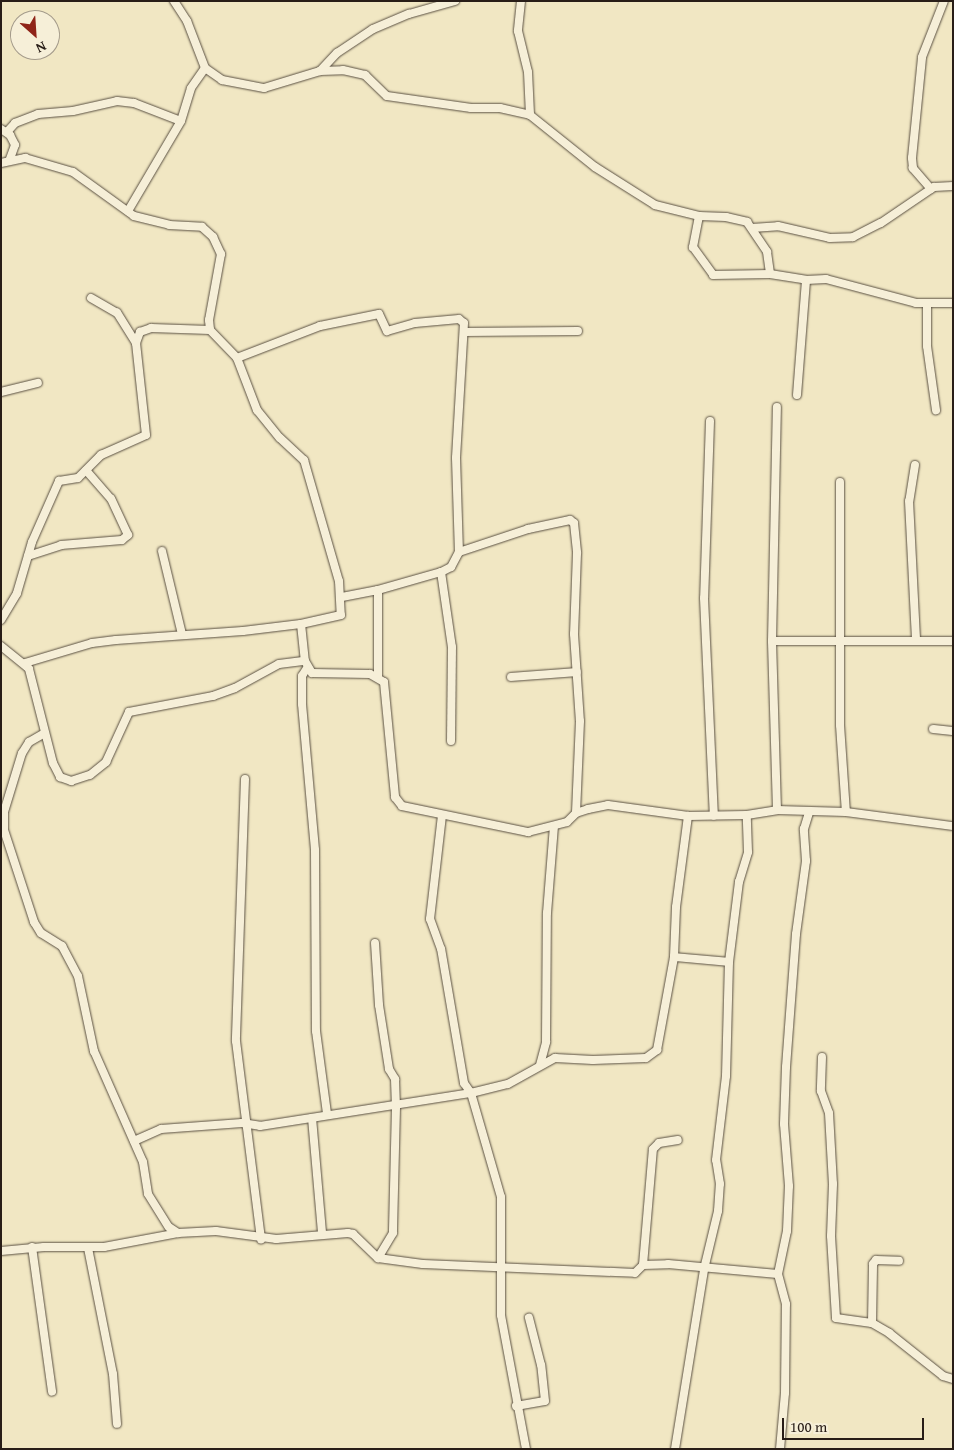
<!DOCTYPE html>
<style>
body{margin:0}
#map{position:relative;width:954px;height:1450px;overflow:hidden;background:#f1e7c3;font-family:"Gentium Book Plus",serif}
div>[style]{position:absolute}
.roads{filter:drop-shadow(0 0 1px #5a5042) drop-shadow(0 0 1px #5a5042)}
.minor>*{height:8px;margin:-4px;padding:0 4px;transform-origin:4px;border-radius:4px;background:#f6efd8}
span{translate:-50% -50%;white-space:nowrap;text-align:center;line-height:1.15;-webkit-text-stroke:4px #f6efd8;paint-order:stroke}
.frame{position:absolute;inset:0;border:2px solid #281d17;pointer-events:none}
.north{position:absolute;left:10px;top:10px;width:50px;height:50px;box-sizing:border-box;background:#f6efd8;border:1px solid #a49b8b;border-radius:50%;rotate:154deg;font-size:14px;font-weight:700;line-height:20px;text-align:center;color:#281d17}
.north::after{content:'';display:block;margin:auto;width:18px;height:22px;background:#8f2418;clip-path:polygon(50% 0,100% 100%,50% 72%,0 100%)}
.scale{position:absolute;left:782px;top:1418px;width:142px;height:22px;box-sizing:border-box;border:2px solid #281d17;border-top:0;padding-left:6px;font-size:15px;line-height:18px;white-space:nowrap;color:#281d17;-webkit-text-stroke:4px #f6efd8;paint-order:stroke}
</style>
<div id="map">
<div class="roads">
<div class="minor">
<div style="left:174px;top:1px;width:24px;rotate:57deg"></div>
<div style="left:187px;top:21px;width:50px;rotate:69deg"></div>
<div style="left:205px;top:68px;width:21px;rotate:35deg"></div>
<div style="left:222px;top:80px;width:43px;rotate:10.8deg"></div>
<div style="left:264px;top:88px;width:59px;rotate:-16.9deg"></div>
<div style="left:320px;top:71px;width:23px;rotate:-2deg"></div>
<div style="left:343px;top:70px;width:23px;rotate:13deg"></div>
<div style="left:365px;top:75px;width:30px;rotate:44deg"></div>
<div style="left:387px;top:96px;width:85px;rotate:8.1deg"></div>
<div style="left:471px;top:108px;width:29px"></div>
<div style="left:500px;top:108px;width:31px;rotate:13deg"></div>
<div style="left:530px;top:115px;width:83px;rotate:38.7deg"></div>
<div style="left:595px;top:167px;width:71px;rotate:32.3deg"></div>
<div style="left:655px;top:205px;width:45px;rotate:14deg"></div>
<div style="left:699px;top:216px;width:27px;rotate:2deg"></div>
<div style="left:726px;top:217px;width:22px;rotate:13deg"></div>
<div style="left:747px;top:222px;width:36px;rotate:56deg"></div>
<div style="left:767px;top:252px;width:22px;rotate:82deg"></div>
<div style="left:521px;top:1px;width:30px;rotate:96deg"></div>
<div style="left:518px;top:31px;width:42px;rotate:76.3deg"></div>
<div style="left:528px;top:72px;width:43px;rotate:87.3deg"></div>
<div style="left:320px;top:71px;width:25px;rotate:-47deg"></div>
<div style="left:337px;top:53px;width:43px;rotate:-33.7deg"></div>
<div style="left:373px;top:29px;width:39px;rotate:-23deg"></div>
<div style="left:409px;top:14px;width:48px;rotate:-15.8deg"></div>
<div style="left:1px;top:129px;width:11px;rotate:34deg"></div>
<div style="left:10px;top:135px;width:11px;rotate:63deg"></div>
<div style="left:15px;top:145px;width:15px;rotate:110deg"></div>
<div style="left:7px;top:132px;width:12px;rotate:-48deg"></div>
<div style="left:15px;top:123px;width:25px;rotate:-21deg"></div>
<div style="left:38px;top:114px;width:35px;rotate:-5deg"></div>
<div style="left:73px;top:111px;width:45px;rotate:-12.8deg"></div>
<div style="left:117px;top:101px;width:17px;rotate:7deg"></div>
<div style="left:134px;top:103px;width:50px;rotate:21deg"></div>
<div style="left:1px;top:163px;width:25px;rotate:-12deg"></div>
<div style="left:25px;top:158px;width:50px;rotate:16.3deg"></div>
<div style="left:73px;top:172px;width:75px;rotate:35.8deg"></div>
<div style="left:134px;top:216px;width:36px;rotate:14deg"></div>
<div style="left:169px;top:225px;width:33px;rotate:3deg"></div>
<div style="left:202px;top:227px;width:15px;rotate:42deg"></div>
<div style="left:213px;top:237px;width:19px;rotate:65deg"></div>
<div style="left:221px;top:254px;width:67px;rotate:100.3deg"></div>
<div style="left:209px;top:320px;width:10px;rotate:84deg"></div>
<div style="left:210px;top:330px;width:39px;rotate:46deg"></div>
<div style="left:237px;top:358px;width:56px;rotate:69deg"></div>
<div style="left:257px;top:410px;width:36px;rotate:51deg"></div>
<div style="left:280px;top:438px;width:33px;rotate:43deg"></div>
<div style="left:304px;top:460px;width:126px;rotate:73.9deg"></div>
<div style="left:339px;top:581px;width:34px;rotate:87deg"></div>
<div style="left:341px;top:615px;width:41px;rotate:167.3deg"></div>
<div style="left:301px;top:624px;width:37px;rotate:84deg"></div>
<div style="left:931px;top:189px;width:28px;rotate:-131deg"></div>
<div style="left:913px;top:168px;width:10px;rotate:-96deg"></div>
<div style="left:912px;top:158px;width:101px;rotate:-84.3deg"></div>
<div style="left:922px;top:57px;width:60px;rotate:-68.6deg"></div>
<div style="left:128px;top:211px;width:104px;rotate:-59.5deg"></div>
<div style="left:181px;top:121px;width:34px;rotate:-73deg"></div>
<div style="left:191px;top:88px;width:24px;rotate:-55deg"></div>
<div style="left:699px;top:216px;width:32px;rotate:101deg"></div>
<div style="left:693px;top:247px;width:34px;rotate:54deg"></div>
<div style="left:713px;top:275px;width:57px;rotate:-1deg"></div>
<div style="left:770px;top:274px;width:36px;rotate:9deg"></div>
<div style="left:806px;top:280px;width:20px;rotate:-3deg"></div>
<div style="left:826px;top:279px;width:93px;rotate:14.9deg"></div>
<div style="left:916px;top:303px;width:37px"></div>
<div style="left:752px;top:228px;width:26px;rotate:-4deg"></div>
<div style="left:778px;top:226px;width:53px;rotate:13deg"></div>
<div style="left:830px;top:238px;width:23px;rotate:-2deg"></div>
<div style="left:853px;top:237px;width:31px;rotate:-27deg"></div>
<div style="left:881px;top:223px;width:64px;rotate:-34.2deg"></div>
<div style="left:934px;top:187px;width:19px;rotate:-3deg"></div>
<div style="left:927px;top:304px;width:42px;rotate:90deg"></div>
<div style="left:927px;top:346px;width:65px;rotate:82deg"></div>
<div style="left:464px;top:332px;width:114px;rotate:-0.5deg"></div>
<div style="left:136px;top:343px;width:12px;rotate:-70deg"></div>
<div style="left:140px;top:332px;width:12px;rotate:-20deg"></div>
<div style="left:151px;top:328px;width:59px;rotate:1.9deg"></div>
<div style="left:237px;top:358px;width:89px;rotate:-21.1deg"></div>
<div style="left:320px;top:326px;width:60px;rotate:-11.5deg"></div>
<div style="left:379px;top:314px;width:19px;rotate:65deg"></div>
<div style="left:387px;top:331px;width:29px;rotate:-16deg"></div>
<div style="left:415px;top:323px;width:44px;rotate:-5.2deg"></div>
<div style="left:459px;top:319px;width:6px;rotate:39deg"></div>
<div style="left:464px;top:323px;width:135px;rotate:93.4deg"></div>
<div style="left:456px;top:458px;width:94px;rotate:88.2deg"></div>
<div style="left:459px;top:552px;width:17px;rotate:118deg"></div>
<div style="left:451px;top:567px;width:11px;rotate:153deg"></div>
<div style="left:441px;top:572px;width:66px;rotate:164.1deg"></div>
<div style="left:378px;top:590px;width:38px;rotate:169deg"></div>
<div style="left:1px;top:392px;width:38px;rotate:-14deg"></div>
<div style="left:797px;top:395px;width:115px;rotate:-85.5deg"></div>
<div style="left:710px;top:421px;width:177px;rotate:91.9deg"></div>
<div style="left:704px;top:598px;width:218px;rotate:87.4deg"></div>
<div style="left:915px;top:465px;width:36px;rotate:99deg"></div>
<div style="left:909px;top:501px;width:140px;rotate:87.1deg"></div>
<div style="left:840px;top:482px;width:243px;rotate:90deg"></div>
<div style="left:840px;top:725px;width:87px;rotate:86.1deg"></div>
<div style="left:162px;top:551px;width:85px;rotate:76.5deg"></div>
<div style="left:459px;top:552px;width:73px;rotate:-18.4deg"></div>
<div style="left:528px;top:529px;width:43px;rotate:-12.1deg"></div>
<div style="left:570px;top:520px;width:5px;rotate:37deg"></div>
<div style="left:574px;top:523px;width:30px;rotate:84deg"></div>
<div style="left:577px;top:553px;width:81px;rotate:92.1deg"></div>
<div style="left:574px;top:634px;width:87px;rotate:86.1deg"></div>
<div style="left:580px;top:721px;width:92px;rotate:92.5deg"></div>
<div style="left:28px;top:556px;width:35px;rotate:-18deg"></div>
<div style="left:61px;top:545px;width:61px;rotate:-4.7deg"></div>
<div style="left:122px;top:540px;width:8px;rotate:-40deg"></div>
<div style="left:128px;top:535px;width:40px;rotate:-115deg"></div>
<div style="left:111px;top:499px;width:38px;rotate:-131deg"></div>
<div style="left:441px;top:572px;width:76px;rotate:81.7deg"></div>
<div style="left:452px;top:647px;width:94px;rotate:90.6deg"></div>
<div style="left:1px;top:620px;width:31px;rotate:-59deg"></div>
<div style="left:17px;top:593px;width:53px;rotate:-73.6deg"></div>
<div style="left:32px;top:542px;width:67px;rotate:-66.1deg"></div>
<div style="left:59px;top:481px;width:19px;rotate:-9deg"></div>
<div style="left:78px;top:478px;width:33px;rotate:-45deg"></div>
<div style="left:101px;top:455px;width:49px;rotate:-24deg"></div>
<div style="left:146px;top:435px;width:93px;rotate:-96.2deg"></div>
<div style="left:136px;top:343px;width:36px;rotate:-122deg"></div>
<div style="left:117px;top:313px;width:30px;rotate:-150deg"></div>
<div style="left:772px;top:641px;width:181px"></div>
<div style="left:1px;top:646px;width:36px;rotate:39deg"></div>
<div style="left:29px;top:669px;width:97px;rotate:75.7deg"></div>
<div style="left:53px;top:763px;width:16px;rotate:63deg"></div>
<div style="left:60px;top:777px;width:12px;rotate:20deg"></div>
<div style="left:71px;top:781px;width:20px;rotate:-18deg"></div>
<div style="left:90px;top:775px;width:21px;rotate:-39deg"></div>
<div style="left:106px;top:762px;width:55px;rotate:-65.3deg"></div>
<div style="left:129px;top:712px;width:86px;rotate:-10.8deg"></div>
<div style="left:213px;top:696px;width:23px;rotate:-20deg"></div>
<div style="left:235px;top:688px;width:50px;rotate:-28.6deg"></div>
<div style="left:279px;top:664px;width:26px;rotate:-7deg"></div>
<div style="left:305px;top:661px;width:14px;rotate:60deg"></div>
<div style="left:312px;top:673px;width:58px;rotate:1deg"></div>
<div style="left:370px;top:674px;width:16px;rotate:30deg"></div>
<div style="left:384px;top:682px;width:116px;rotate:84.5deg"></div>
<div style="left:395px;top:797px;width:11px;rotate:52deg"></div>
<div style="left:402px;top:806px;width:129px;rotate:11.7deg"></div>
<div style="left:528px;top:832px;width:40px;rotate:-14.4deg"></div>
<div style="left:567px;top:822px;width:13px;rotate:-45deg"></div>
<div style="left:576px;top:813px;width:13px;rotate:-18deg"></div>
<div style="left:588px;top:809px;width:20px;rotate:-11deg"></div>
<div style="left:608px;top:805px;width:81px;rotate:7.8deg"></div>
<div style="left:688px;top:816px;width:59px;rotate:-1deg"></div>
<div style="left:747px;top:815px;width:30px;rotate:-9deg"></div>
<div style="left:777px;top:810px;width:69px;rotate:1.7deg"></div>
<div style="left:846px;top:812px;width:108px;rotate:7.5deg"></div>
<div style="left:25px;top:663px;width:70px;rotate:-16.6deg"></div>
<div style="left:92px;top:643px;width:24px;rotate:-7deg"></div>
<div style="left:116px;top:640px;width:127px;rotate:-4.1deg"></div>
<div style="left:243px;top:631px;width:58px;rotate:-6.9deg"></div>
<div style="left:307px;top:668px;width:9px;rotate:122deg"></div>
<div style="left:302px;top:676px;width:28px;rotate:90deg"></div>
<div style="left:302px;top:704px;width:147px;rotate:84.9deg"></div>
<div style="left:315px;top:850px;width:181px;rotate:89.7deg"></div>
<div style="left:316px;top:1031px;width:83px;rotate:82.4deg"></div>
<div style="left:378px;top:677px;width:87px;rotate:-90deg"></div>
<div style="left:511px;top:677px;width:66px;rotate:-4.3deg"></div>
<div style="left:933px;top:729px;width:20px;rotate:6deg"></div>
<div style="left:43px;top:734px;width:16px;rotate:150deg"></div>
<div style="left:29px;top:742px;width:13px;rotate:122deg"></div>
<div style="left:22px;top:753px;width:62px;rotate:107deg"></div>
<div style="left:4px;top:812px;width:18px;rotate:90deg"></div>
<div style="left:4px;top:830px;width:97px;rotate:71.9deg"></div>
<div style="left:34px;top:922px;width:13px;rotate:58deg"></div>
<div style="left:41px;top:933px;width:25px;rotate:32deg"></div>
<div style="left:62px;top:946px;width:34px;rotate:62deg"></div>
<div style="left:78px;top:976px;width:77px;rotate:78deg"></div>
<div style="left:94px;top:1051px;width:121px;rotate:66.2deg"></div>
<div style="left:143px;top:1162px;width:32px;rotate:81deg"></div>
<div style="left:148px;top:1194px;width:39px;rotate:58deg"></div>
<div style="left:169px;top:1227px;width:11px;rotate:34deg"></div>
<div style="left:245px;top:779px;width:262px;rotate:92deg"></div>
<div style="left:236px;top:1041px;width:200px;rotate:82.8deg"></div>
<div style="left:777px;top:810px;width:169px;rotate:-91.7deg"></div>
<div style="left:772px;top:641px;width:234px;rotate:-88.8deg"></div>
<div style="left:375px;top:943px;width:62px;rotate:86.3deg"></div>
<div style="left:379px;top:1005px;width:65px;rotate:81.1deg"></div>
<div style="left:389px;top:1069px;width:12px;rotate:59deg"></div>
<div style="left:395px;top:1079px;width:28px;rotate:88deg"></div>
<div style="left:396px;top:1107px;width:126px;rotate:91.4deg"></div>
<div style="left:393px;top:1233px;width:29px;rotate:121deg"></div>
<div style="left:674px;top:957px;width:55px;rotate:5.2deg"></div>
<div style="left:822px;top:1057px;width:34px;rotate:92deg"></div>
<div style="left:821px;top:1091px;width:23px;rotate:70deg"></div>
<div style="left:829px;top:1113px;width:71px;rotate:86.8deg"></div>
<div style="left:833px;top:1184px;width:52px;rotate:92.2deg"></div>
<div style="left:831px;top:1236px;width:82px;rotate:86.5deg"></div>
<div style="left:836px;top:1318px;width:36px;rotate:8deg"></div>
<div style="left:872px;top:1323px;width:20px;rotate:30deg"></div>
<div style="left:889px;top:1333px;width:69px;rotate:38.5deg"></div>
<div style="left:943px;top:1376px;width:10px;rotate:17deg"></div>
<div style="left:540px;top:1065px;width:24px;rotate:-75deg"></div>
<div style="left:546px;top:1042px;width:129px;rotate:-89.6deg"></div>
<div style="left:547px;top:913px;width:87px;rotate:-85.4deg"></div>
<div style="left:312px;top:1118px;width:115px;rotate:85deg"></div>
<div style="left:134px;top:1141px;width:30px;rotate:-24deg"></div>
<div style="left:161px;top:1129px;width:81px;rotate:-4.2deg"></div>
<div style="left:242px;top:1123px;width:18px;rotate:9deg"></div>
<div style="left:260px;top:1126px;width:214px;rotate:-8.9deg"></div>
<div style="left:471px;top:1093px;width:12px;rotate:-125deg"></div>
<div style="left:464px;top:1083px;width:136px;rotate:-99.7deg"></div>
<div style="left:441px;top:949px;width:32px;rotate:-110deg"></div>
<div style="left:430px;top:919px;width:104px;rotate:-83.4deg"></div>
<div style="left:32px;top:1247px;width:146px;rotate:82.1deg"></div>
<div style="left:88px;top:1248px;width:128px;rotate:78.8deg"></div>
<div style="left:113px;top:1374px;width:50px;rotate:85.4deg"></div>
<div style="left:1px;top:1251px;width:43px;rotate:-5.3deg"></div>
<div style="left:44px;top:1247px;width:60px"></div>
<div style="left:104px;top:1247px;width:75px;rotate:-10.7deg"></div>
<div style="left:178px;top:1233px;width:38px;rotate:-3deg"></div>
<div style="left:216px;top:1231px;width:61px;rotate:7.6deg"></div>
<div style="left:276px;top:1239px;width:72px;rotate:-4.8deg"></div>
<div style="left:348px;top:1233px;width:5px;rotate:11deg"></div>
<div style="left:353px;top:1234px;width:35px;rotate:44deg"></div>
<div style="left:378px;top:1258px;width:45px;rotate:7.6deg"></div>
<div style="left:423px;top:1264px;width:212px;rotate:2.4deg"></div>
<div style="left:635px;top:1273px;width:11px;rotate:-45deg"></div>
<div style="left:643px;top:1265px;width:25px;rotate:-2deg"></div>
<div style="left:668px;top:1264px;width:110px;rotate:5.2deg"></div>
<div style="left:643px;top:1265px;width:116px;rotate:-85.1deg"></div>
<div style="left:653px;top:1149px;width:8px;rotate:-45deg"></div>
<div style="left:659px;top:1143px;width:19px;rotate:-9deg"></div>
<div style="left:872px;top:1323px;width:59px;rotate:-89deg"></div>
<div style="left:873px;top:1264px;width:5px;rotate:-53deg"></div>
<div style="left:876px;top:1260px;width:23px;rotate:2deg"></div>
<div style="left:516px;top:1406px;width:29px;rotate:-10deg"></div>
<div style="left:545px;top:1401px;width:36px;rotate:-96deg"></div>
<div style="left:541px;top:1365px;width:49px;rotate:-104.3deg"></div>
<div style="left:526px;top:1449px;width:136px;rotate:-100.6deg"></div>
<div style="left:501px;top:1315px;width:118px;rotate:-90deg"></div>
<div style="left:501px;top:1197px;width:108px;rotate:-106.1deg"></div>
<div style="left:471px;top:1093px;width:38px;rotate:-14deg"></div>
<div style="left:508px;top:1084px;width:54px;rotate:-29deg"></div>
<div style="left:555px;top:1058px;width:38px;rotate:3deg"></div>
<div style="left:593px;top:1060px;width:53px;rotate:-2.2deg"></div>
<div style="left:646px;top:1058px;width:14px;rotate:-36deg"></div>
<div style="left:657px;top:1050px;width:95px;rotate:-79.6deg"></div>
<div style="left:674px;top:957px;width:50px;rotate:-87.7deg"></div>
<div style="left:676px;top:907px;width:92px;rotate:-82.5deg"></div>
<div style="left:675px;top:1449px;width:182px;rotate:-80.8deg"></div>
<div style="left:704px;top:1269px;width:60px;rotate:-76.4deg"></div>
<div style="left:718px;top:1211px;width:27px;rotate:-86deg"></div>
<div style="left:720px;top:1184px;width:24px;rotate:-99deg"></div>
<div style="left:716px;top:1160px;width:85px;rotate:-83.2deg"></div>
<div style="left:726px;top:1076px;width:114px;rotate:-88.5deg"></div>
<div style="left:729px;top:962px;width:81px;rotate:-82.9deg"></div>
<div style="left:739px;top:882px;width:31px;rotate:-73deg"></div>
<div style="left:748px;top:852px;width:37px;rotate:-92deg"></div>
<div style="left:780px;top:1449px;width:56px;rotate:-84.9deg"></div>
<div style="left:785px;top:1393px;width:89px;rotate:-89.4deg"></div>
<div style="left:786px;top:1304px;width:31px;rotate:-105deg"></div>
<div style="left:778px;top:1274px;width:44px;rotate:-78.2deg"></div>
<div style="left:787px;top:1231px;width:45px;rotate:-87.5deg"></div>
<div style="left:789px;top:1186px;width:62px;rotate:-94.6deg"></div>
<div style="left:784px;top:1124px;width:57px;rotate:-88deg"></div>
<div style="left:786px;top:1067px;width:133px;rotate:-85.7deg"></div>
<div style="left:796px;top:934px;width:74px;rotate:-82.2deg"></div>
<div style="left:806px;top:861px;width:32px;rotate:-94deg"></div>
<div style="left:804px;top:829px;width:17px;rotate:-73deg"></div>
</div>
</div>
<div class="frame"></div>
<div class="north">N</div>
<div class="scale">100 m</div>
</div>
